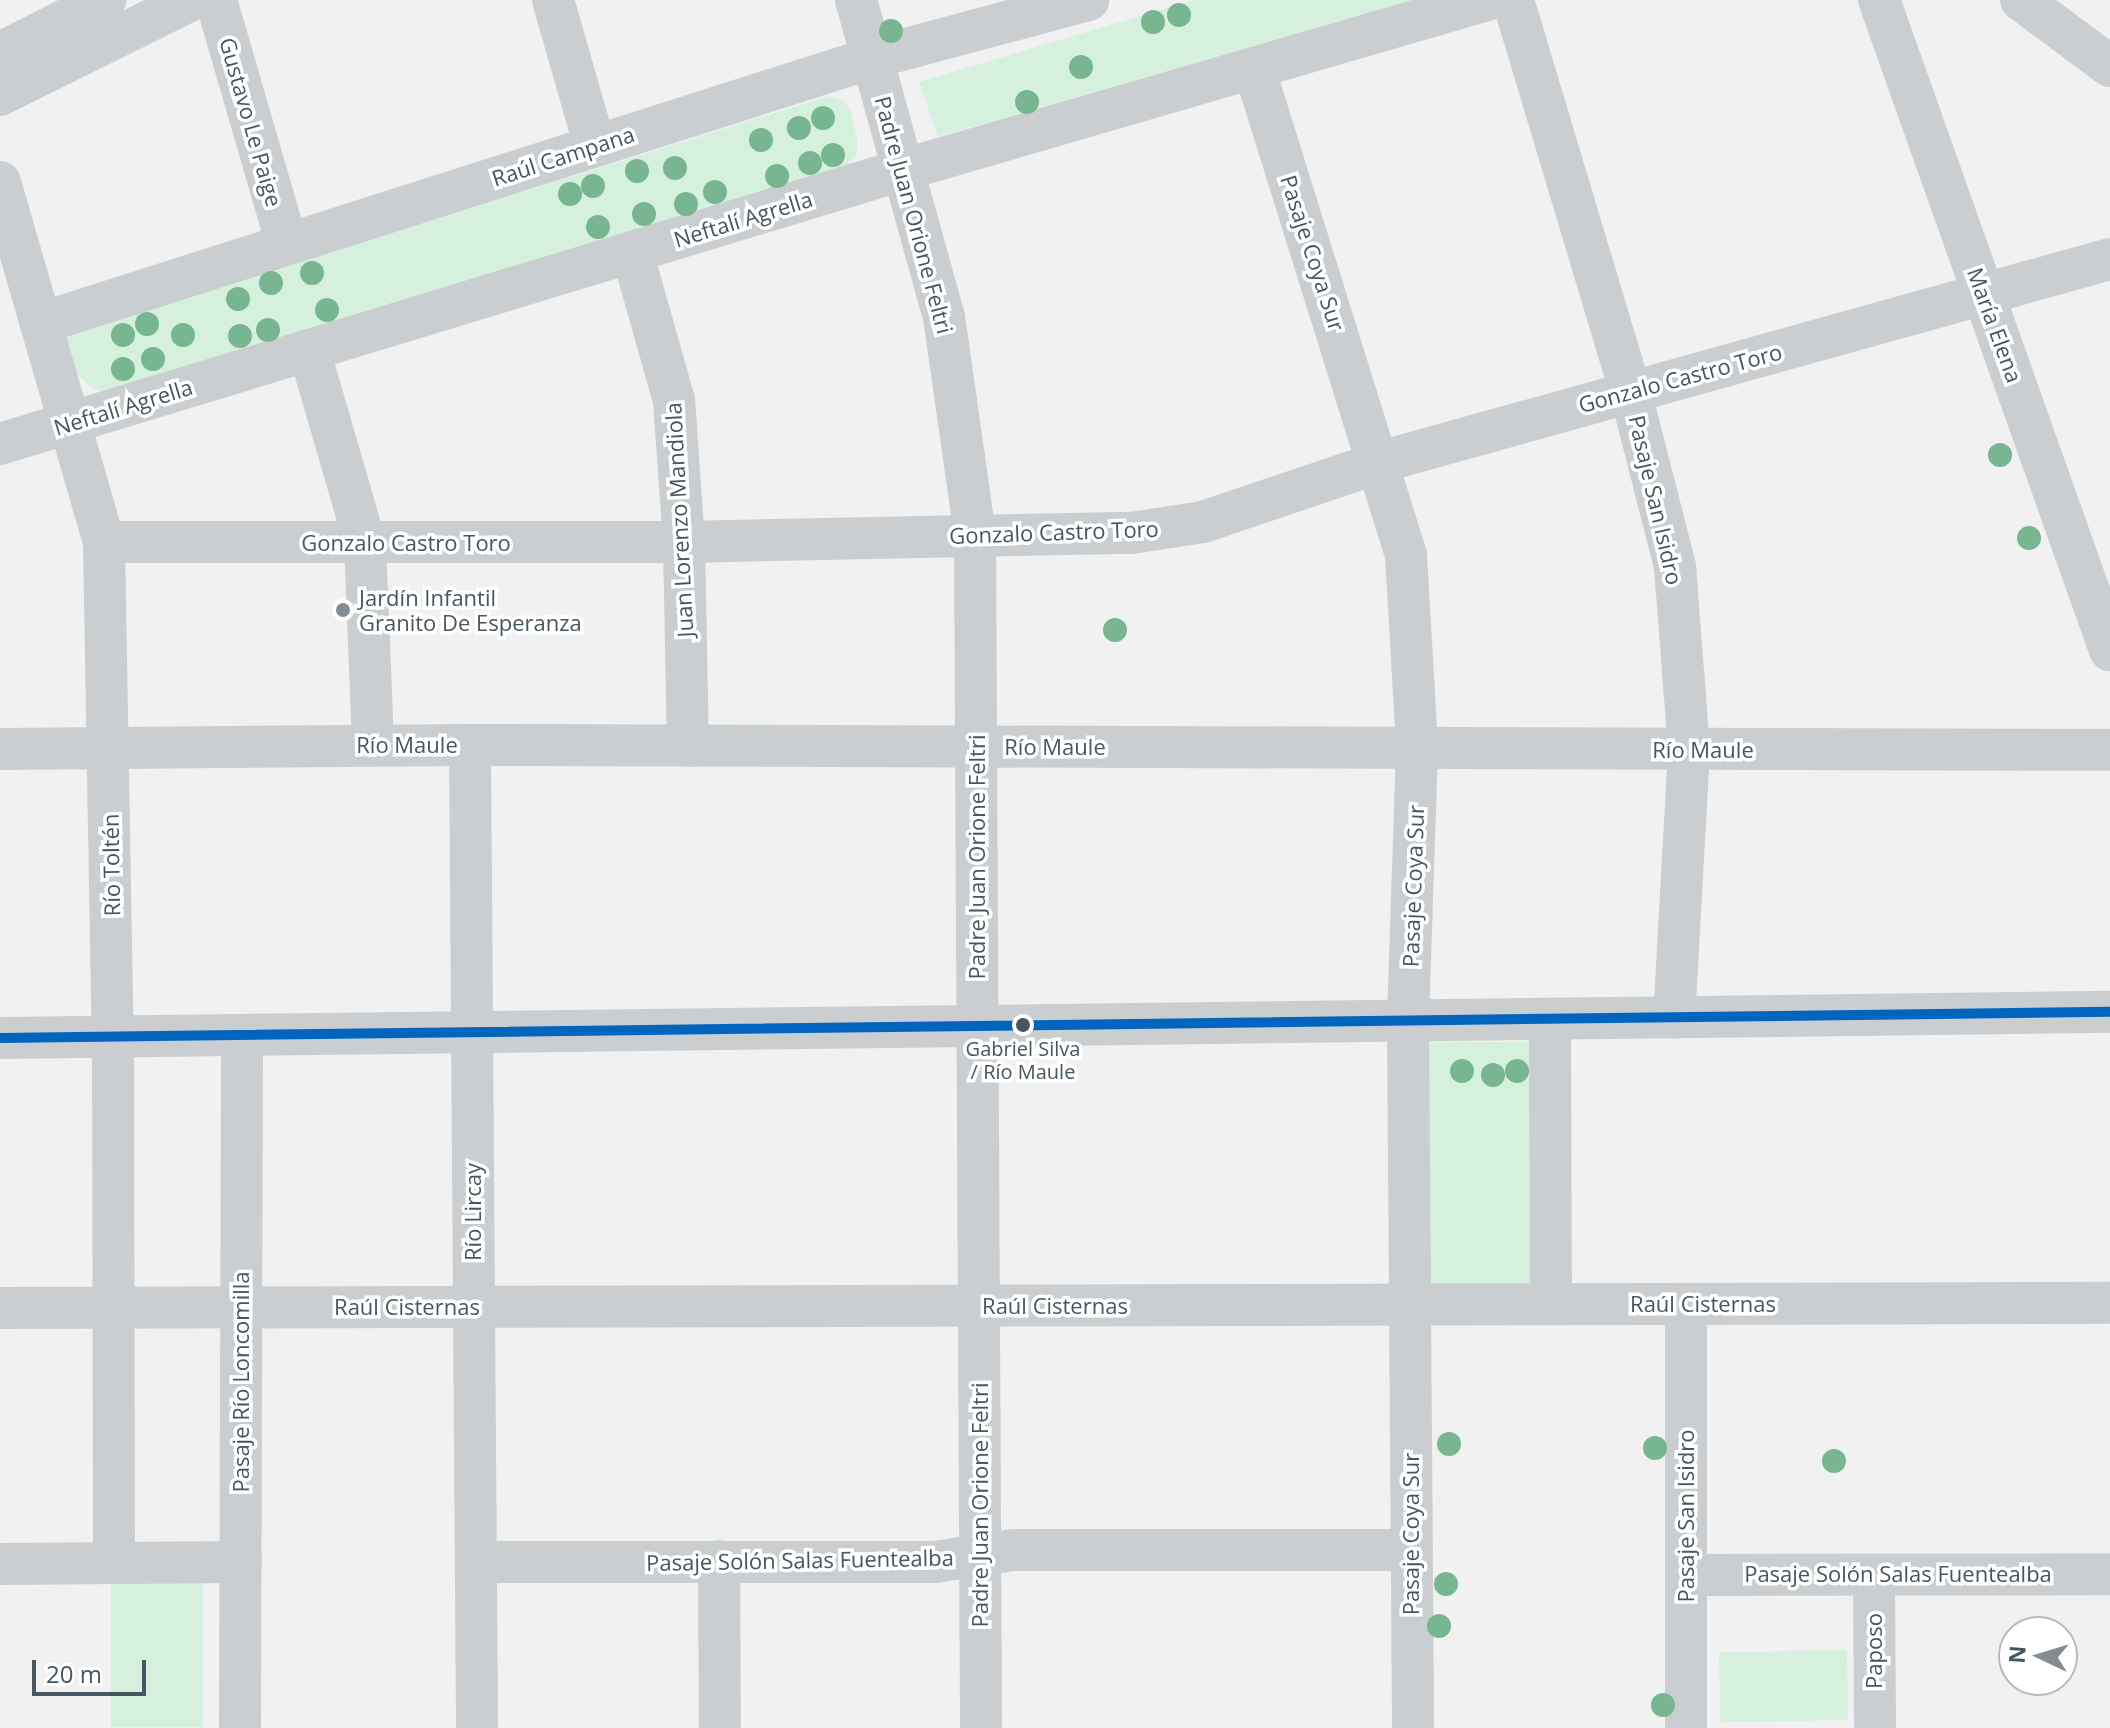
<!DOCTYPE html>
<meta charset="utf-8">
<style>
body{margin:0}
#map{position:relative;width:2110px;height:1728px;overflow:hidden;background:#f2f1f1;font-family:"Open Sans",sans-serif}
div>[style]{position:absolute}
.green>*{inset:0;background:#d5f1dd;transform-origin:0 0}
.minor>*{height:42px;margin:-21px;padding:0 21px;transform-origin:21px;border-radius:21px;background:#cbced0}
.bus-1>*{height:10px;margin:-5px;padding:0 5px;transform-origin:5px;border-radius:5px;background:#0065bd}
.trees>*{width:24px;height:24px;margin:-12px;border-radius:50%;background:#78b591}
.dots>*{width:22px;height:22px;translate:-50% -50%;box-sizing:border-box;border:4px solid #fff;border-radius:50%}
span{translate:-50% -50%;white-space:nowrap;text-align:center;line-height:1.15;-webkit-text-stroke:7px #fff;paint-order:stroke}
.bus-label{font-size:20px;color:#47565f}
.street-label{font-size:22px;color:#47565f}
.poi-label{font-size:22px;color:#47565f}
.left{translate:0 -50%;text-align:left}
.north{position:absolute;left:1998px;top:1616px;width:80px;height:80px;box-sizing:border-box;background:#fff;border:2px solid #b5bbbf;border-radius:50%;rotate:274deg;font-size:22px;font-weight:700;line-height:32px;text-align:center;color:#47565f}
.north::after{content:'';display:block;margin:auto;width:28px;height:36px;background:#838c92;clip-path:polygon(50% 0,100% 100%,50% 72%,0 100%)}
.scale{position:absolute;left:32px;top:1660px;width:114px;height:36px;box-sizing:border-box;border:4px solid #47565f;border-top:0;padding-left:10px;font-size:24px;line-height:28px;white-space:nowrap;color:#47565f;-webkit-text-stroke:6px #fff;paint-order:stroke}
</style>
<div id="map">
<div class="green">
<div style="clip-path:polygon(1194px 0,1412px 0,938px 137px,919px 82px)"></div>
<div style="clip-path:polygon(829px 96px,843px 100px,850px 109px,858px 143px,856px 157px,847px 166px,109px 394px,89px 386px,75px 372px,66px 335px)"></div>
<div style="left:1532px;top:1042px;width:242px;height:105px;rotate:90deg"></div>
<div style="left:111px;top:1579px;width:92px;height:148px"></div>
<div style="left:1847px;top:1650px;width:70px;height:128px;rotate:89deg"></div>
</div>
<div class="minor">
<div style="left:216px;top:0;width:254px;rotate:73.8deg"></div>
<div style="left:553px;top:0;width:152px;rotate:74deg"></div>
<div style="left:856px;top:0;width:329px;rotate:74.5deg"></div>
<div style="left:944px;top:317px;width:220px;rotate:81.9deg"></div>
<div style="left:975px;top:535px;width:1193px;rotate:89.71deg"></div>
<div style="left:1513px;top:0;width:407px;rotate:73.3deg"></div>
<div style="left:1630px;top:390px;width:183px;rotate:75.7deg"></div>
<div style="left:1675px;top:567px;width:185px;rotate:85.6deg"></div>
<div style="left:1689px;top:751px;width:267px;rotate:93.2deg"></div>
<div style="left:1879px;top:0;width:690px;rotate:70.44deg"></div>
<div style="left:2021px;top:0;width:111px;rotate:36.6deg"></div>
<div style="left:0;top:53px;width:118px;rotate:-26.8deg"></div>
<div style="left:1254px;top:68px;width:510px;rotate:72.67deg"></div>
<div style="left:1406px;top:555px;width:193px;rotate:86.7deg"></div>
<div style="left:1417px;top:748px;width:273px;rotate:91.9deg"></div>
<div style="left:1408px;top:1021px;width:707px;rotate:89.59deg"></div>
<div style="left:0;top:95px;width:213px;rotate:-26.4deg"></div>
<div style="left:0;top:182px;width:375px;rotate:73.9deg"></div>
<div style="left:104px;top:542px;width:495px;rotate:89deg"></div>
<div style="left:113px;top:1037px;width:526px;rotate:89.89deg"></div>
<div style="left:632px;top:252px;width:154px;rotate:74.2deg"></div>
<div style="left:674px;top:400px;width:142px;rotate:86deg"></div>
<div style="left:684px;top:542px;width:204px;rotate:88.9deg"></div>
<div style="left:41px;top:323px;width:872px;rotate:-17.69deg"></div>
<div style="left:872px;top:58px;width:224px;rotate:-15deg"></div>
<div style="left:309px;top:350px;width:201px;rotate:73.8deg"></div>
<div style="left:365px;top:543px;width:202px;rotate:87.7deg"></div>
<div style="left:0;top:444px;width:943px;rotate:-16.9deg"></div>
<div style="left:902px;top:170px;width:609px;rotate:-16.2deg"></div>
<div style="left:104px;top:542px;width:580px"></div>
<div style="left:684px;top:542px;width:447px;rotate:-1.2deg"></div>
<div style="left:1131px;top:533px;width:73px;rotate:-8.7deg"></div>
<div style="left:1203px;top:522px;width:187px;rotate:-18.7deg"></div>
<div style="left:1380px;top:462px;width:758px;rotate:-15.54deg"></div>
<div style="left:470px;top:745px;width:983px;rotate:89.59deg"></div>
<div style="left:0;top:749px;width:470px;rotate:-0.5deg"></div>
<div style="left:470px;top:745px;width:1640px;rotate:0.17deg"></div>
<div style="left:1550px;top:1020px;width:284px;rotate:89.8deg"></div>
<div style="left:0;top:1038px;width:2110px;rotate:-0.71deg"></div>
<div style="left:1686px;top:1305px;width:423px;rotate:90deg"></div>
<div style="left:0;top:1308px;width:2110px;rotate:-0.14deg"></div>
<div style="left:719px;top:1561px;width:167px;rotate:89.7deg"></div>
<div style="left:476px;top:1562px;width:459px"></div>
<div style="left:935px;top:1562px;width:79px;rotate:-8.7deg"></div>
<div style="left:1013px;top:1550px;width:399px"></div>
<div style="left:0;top:1564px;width:241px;rotate:-0.5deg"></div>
<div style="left:1686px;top:1575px;width:424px;rotate:-0.1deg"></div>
<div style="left:1874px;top:1575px;width:153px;rotate:89.6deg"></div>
<div style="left:240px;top:1728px;width:692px;rotate:-89.83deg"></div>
</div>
<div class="bus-1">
<div style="left:0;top:1038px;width:2110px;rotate:-0.71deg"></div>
</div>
<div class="trees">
<div style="left:1179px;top:15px"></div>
<div style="left:1153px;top:22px"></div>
<div style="left:891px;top:31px"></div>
<div style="left:1081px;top:67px"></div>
<div style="left:1027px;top:102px"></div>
<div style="left:823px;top:118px"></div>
<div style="left:799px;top:128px"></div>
<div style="left:761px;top:140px"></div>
<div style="left:833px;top:155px"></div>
<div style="left:810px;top:163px"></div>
<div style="left:675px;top:168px"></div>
<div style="left:637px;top:171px"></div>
<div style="left:777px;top:176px"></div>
<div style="left:593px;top:186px"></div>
<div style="left:715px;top:192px"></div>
<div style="left:570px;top:194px"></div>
<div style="left:686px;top:204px"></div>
<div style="left:644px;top:214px"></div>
<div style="left:598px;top:227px"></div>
<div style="left:312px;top:273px"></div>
<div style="left:271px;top:283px"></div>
<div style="left:238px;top:299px"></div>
<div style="left:327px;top:310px"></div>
<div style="left:147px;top:324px"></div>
<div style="left:268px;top:330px"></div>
<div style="left:123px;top:335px"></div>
<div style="left:183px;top:335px"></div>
<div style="left:240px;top:336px"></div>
<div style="left:153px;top:359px"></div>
<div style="left:123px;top:369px"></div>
<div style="left:2000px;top:455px"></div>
<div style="left:2029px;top:538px"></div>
<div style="left:1115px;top:630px"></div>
<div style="left:1462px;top:1071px"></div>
<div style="left:1517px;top:1071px"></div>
<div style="left:1493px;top:1075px"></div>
<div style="left:1449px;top:1444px"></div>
<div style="left:1655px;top:1448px"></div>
<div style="left:1834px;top:1461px"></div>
<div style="left:1446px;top:1584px"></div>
<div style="left:1439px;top:1626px"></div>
<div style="left:1663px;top:1705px"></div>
</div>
<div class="dots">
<div style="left:343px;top:610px;background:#838c92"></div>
<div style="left:1023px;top:1025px;background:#47565f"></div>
</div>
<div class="bus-label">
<span style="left:1023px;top:1060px">Gabriel Silva<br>/ Río Maule</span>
</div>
<div class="street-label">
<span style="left:251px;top:122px;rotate:74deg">Gustavo Le Paige</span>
<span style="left:563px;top:156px;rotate:-18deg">Raúl Campana</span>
<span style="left:914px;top:215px;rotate:75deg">Padre Juan Orione Feltri</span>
<span style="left:743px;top:219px;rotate:-17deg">Neftalí Agrella</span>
<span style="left:1313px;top:253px;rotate:72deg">Pasaje Coya Sur</span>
<span style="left:1995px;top:325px;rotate:70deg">María Elena</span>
<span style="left:1680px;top:378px;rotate:-15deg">Gonzalo Castro Toro</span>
<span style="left:123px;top:407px;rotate:-17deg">Neftalí Agrella</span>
<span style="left:1656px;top:500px;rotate:77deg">Pasaje San Isidro</span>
<span style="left:679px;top:520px;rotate:-93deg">Juan Lorenzo Mandiola</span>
<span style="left:1054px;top:532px;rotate:-2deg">Gonzalo Castro Toro</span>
<span style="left:406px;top:543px">Gonzalo Castro Toro</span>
<span style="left:407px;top:745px">Río Maule</span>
<span style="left:1055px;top:747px">Río Maule</span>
<span style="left:1703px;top:750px">Río Maule</span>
<span style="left:977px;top:857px;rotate:-90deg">Padre Juan Orione Feltri</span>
<span style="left:111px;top:865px;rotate:-91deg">Río Toltén</span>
<span style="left:1413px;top:886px;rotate:-88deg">Pasaje Coya Sur</span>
<span style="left:473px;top:1212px;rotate:-90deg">Río Lircay</span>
<span style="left:1703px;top:1304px">Raúl Cisternas</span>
<span style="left:1055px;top:1306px">Raúl Cisternas</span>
<span style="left:407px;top:1307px">Raúl Cisternas</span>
<span style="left:241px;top:1382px;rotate:-90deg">Pasaje Río Loncomilla</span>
<span style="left:980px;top:1505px;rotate:-90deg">Padre Juan Orione Feltri</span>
<span style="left:1686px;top:1516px;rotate:-90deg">Pasaje San Isidro</span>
<span style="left:1411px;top:1534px;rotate:-90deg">Pasaje Coya Sur</span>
<span style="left:800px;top:1560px;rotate:-1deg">Pasaje Solón Salas Fuentealba</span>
<span style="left:1898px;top:1574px">Pasaje Solón Salas Fuentealba</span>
<span style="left:1874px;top:1651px;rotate:-90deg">Paposo</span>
</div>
<div class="poi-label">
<span class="left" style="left:359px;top:610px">Jardín Infantil<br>Granito De Esperanza</span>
</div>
<div class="north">N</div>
<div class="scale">20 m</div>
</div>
